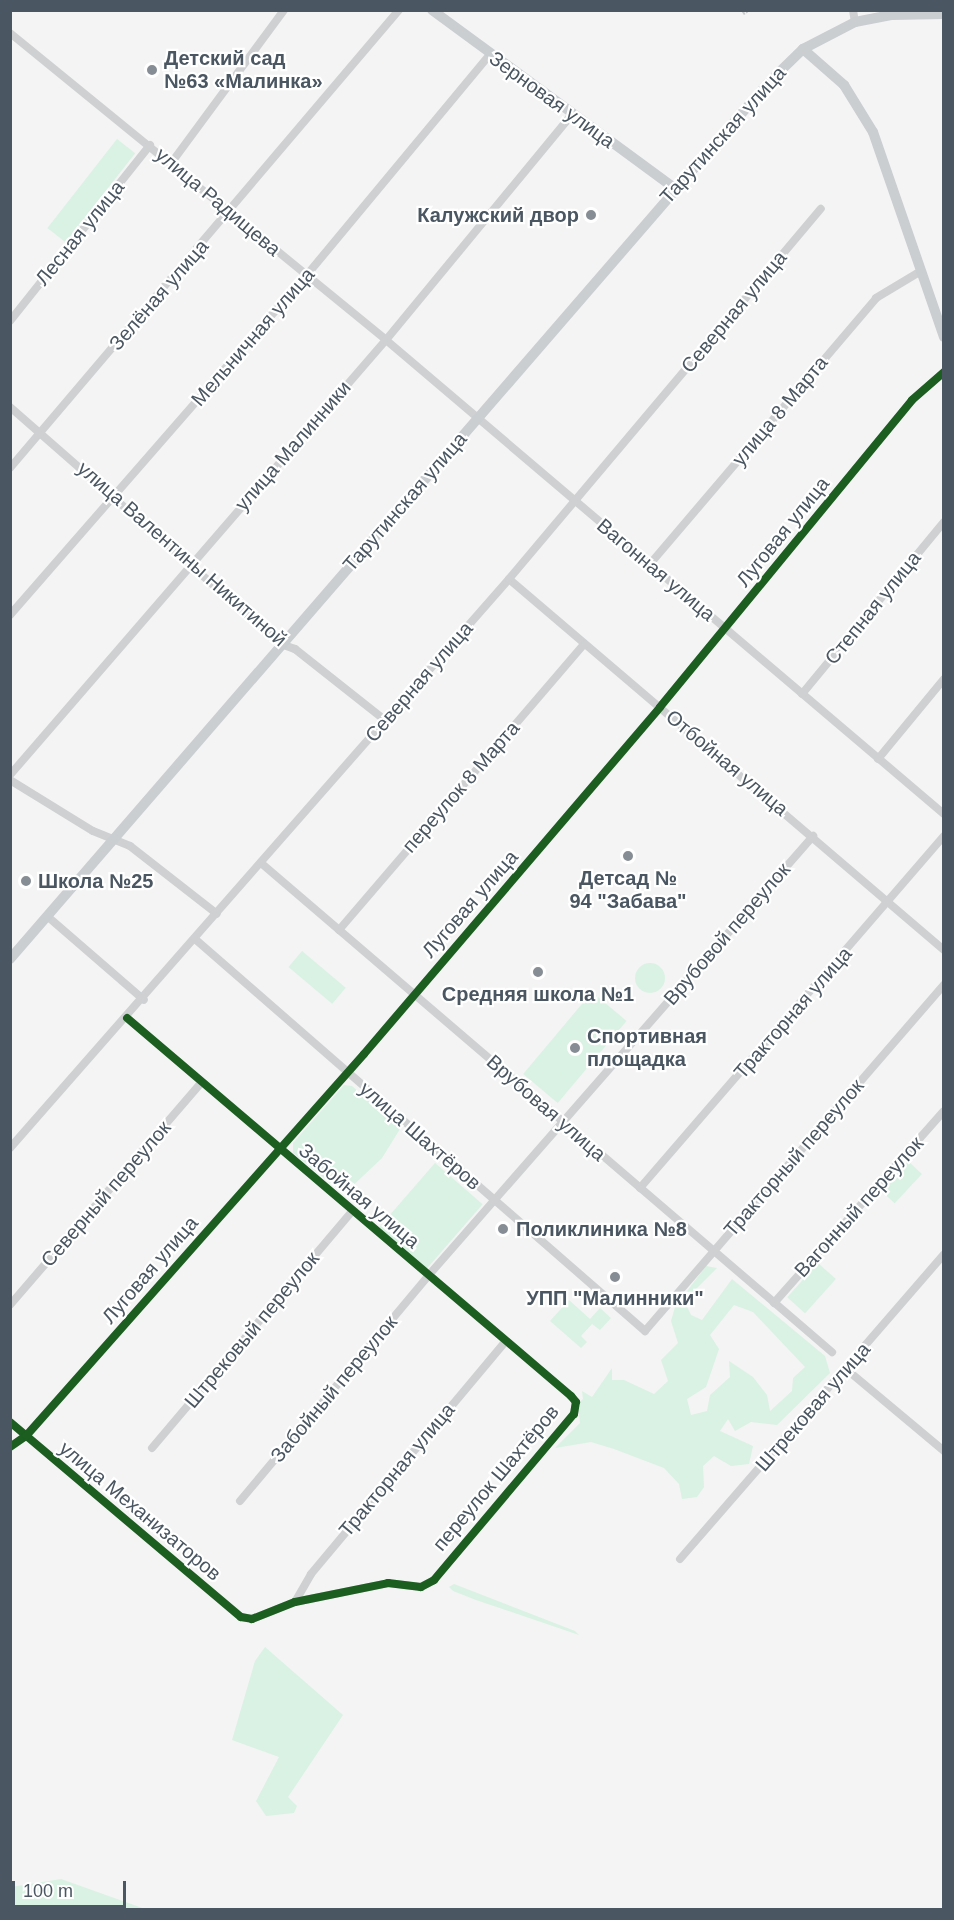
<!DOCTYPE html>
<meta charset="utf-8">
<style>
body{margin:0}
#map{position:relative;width:954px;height:1920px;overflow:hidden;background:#f4f4f4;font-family:Arial,sans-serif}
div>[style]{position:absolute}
.green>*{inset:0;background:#d9f2e3;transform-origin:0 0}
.round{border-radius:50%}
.minor>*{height:8px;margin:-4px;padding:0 4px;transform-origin:4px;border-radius:4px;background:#ced0d2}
.major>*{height:10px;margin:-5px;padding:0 5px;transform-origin:5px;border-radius:5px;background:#caced1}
.rail>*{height:4.5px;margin-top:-2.25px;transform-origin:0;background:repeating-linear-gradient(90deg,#fff 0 7px,#c9cacc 0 14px);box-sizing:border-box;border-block:2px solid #c9cacc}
.cycleway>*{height:8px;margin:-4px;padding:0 4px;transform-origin:4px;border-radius:4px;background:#1b5e20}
.dots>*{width:16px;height:16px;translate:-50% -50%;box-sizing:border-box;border:3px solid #fff;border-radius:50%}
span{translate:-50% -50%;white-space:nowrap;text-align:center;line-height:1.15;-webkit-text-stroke:4.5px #fff;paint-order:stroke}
.poi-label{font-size:20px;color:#4a5661;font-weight:700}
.left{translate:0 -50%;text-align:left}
.right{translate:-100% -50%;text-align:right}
.street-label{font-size:20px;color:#4a5661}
.frame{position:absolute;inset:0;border:12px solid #4a5661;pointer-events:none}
.scale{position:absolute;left:12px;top:1881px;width:114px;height:27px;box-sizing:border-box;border:3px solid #4a5661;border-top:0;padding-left:8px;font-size:18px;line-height:21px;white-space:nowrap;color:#4a5661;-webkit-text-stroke:4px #fff;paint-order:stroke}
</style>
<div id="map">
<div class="green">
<div style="left:117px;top:139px;width:23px;height:113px;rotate:38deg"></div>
<div style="left:302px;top:951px;width:57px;height:21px;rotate:40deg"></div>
<div class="round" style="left:635px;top:963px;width:30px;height:30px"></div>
<div style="left:592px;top:992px;width:45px;height:107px;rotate:40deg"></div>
<div style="clip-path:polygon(344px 1085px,352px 1086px,400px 1129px,382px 1158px,344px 1194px,293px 1153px,293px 1143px)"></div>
<div style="left:908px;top:1161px;width:19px;height:40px;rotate:43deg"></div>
<div style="left:435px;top:1163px;width:63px;height:85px;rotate:41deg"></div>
<div style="left:818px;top:1263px;width:24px;height:46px;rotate:42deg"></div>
<div style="clip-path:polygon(evenodd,706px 1266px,717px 1268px,684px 1301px,691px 1315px,702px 1320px,732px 1279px,825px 1356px,830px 1373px,777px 1425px,751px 1422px,735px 1431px,728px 1419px,720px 1431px,753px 1446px,749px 1464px,731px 1466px,714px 1456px,703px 1466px,704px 1487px,697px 1497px,682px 1499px,679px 1484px,664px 1468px,614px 1449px,591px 1442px,555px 1448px,580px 1423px,578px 1403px,583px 1399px,582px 1391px,592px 1397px,612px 1368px,612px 1380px,624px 1380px,654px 1394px,668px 1381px,661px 1360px,678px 1343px,671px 1321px,675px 1307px,706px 1266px,734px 1305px,753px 1312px,805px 1367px,793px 1378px,792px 1391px,770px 1411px,767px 1395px,753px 1377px,729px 1361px,730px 1377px,710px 1395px,707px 1411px,691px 1415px,687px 1399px,706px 1387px,719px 1349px,710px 1335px,734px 1305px)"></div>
<div style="clip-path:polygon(569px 1300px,590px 1319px,600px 1308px,611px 1318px,600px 1330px,592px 1324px,581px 1336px,587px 1342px,581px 1348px,550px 1321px)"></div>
<div style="clip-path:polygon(454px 1584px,575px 1631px,579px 1635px,476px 1600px,453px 1591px,449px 1587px)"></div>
<div style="clip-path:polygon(265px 1647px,343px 1715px,288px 1797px,297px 1806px,294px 1813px,266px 1816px,256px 1801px,279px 1757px,232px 1740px,255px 1661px)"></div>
<div style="clip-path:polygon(61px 1879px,145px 1909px,11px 1909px,11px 1887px)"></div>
</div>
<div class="minor">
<div style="left:853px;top:10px;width:12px;rotate:81deg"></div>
<div style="left:10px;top:33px;width:485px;rotate:39.2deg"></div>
<div style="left:386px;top:340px;width:732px;rotate:40.35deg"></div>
<div style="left:172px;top:162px;width:189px;rotate:-53.6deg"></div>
<div style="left:10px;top:321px;width:225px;rotate:-51.5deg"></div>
<div style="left:10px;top:407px;width:360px;rotate:41.2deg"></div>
<div style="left:281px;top:644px;width:15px;rotate:20deg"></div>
<div style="left:295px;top:649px;width:115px;rotate:38.3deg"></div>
<div style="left:10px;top:468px;width:601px;rotate:-49.66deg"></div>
<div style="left:650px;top:564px;width:349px;rotate:-49.6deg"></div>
<div style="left:876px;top:298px;width:52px;rotate:-31deg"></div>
<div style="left:509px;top:579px;width:572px;rotate:40.46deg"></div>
<div style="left:10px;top:615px;width:442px;rotate:-48.9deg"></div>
<div style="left:301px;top:282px;width:296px;rotate:-50.3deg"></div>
<div style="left:802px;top:694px;width:223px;rotate:-50.5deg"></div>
<div style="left:878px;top:759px;width:104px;rotate:-50.5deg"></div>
<div style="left:10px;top:775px;width:575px;rotate:-49.16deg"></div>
<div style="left:386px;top:340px;width:293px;rotate:-50.5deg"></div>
<div style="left:10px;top:780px;width:97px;rotate:31.6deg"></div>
<div style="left:93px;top:831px;width:40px;rotate:22deg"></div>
<div style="left:130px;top:846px;width:110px;rotate:38deg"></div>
<div style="left:261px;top:863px;width:752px;rotate:40.58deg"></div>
<div style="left:47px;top:916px;width:128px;rotate:40.9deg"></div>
<div style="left:339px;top:930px;width:377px;rotate:-49.4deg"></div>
<div style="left:195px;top:939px;width:597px;rotate:41.06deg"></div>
<div style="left:645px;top:1331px;width:458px;rotate:-49.2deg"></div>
<div style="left:10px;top:1148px;width:757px;rotate:-48.75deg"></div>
<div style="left:509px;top:579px;width:484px;rotate:-49.9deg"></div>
<div style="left:640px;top:1188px;width:465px;rotate:-49.2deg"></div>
<div style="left:774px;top:1303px;width:256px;rotate:-48.5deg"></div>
<div style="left:10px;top:1305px;width:293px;rotate:-49.3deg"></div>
<div style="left:846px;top:1369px;width:128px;rotate:39.9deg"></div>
<div style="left:10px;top:1422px;width:302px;rotate:40.2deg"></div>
<div style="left:241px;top:1617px;width:11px;rotate:10deg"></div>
<div style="left:252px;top:1619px;width:46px;rotate:-21.6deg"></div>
<div style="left:295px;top:1602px;width:95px;rotate:-11.5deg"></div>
<div style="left:388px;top:1583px;width:33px;rotate:7deg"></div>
<div style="left:421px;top:1587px;width:15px;rotate:-28deg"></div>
<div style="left:434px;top:1580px;width:217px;rotate:-49.9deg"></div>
<div style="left:574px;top:1414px;width:12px;rotate:-81deg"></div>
<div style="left:576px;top:1402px;width:8px;rotate:-130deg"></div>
<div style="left:571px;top:1396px;width:583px;rotate:-139.59deg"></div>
<div style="left:10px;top:1447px;width:19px;rotate:-35deg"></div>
<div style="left:26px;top:1436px;width:510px;rotate:-48.5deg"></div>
<div style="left:364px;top:1054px;width:456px;rotate:-49.5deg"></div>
<div style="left:660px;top:707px;width:397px;rotate:-50.6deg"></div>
<div style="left:912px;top:400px;width:43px;rotate:-41.2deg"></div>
<div style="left:152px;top:1448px;width:310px;rotate:-49.8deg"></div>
<div style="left:240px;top:1501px;width:293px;rotate:-50.1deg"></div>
<div style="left:428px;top:1276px;width:585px;rotate:-48.81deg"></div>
<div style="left:680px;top:1559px;width:403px;rotate:-49.1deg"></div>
<div style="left:295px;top:1602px;width:32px;rotate:-60deg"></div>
<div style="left:311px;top:1574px;width:302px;rotate:-50.1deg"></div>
</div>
<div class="major">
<div style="left:432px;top:10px;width:300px;rotate:36.3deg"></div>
<div style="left:803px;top:49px;width:55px;rotate:41.3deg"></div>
<div style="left:844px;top:85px;width:55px;rotate:58.3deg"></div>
<div style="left:873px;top:132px;width:217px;rotate:70.9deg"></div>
<div style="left:10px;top:959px;width:1158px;rotate:-49.13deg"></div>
<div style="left:768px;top:83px;width:49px;rotate:-44.2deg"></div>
<div style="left:803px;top:49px;width:59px;rotate:-27.4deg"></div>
<div style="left:855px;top:22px;width:38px;rotate:-11deg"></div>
<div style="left:892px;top:15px;width:52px;rotate:-1.1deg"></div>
</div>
<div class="rail">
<div style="left:744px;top:10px;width:4px;rotate:56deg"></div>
</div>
<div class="cycleway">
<div style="left:10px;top:1422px;width:302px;rotate:40.2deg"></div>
<div style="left:241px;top:1617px;width:11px;rotate:10deg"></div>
<div style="left:252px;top:1619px;width:46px;rotate:-21.6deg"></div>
<div style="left:295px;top:1602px;width:95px;rotate:-11.5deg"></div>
<div style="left:388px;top:1583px;width:33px;rotate:7deg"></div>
<div style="left:421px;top:1587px;width:15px;rotate:-28deg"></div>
<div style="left:434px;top:1580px;width:217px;rotate:-49.9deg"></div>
<div style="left:574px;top:1414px;width:12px;rotate:-81deg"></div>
<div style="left:576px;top:1402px;width:8px;rotate:-130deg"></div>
<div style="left:571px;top:1396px;width:583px;rotate:-139.59deg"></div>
<div style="left:10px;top:1447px;width:19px;rotate:-35deg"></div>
<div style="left:26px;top:1436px;width:510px;rotate:-48.5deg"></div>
<div style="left:364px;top:1054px;width:456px;rotate:-49.5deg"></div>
<div style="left:660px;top:707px;width:397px;rotate:-50.6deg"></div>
<div style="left:912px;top:400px;width:43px;rotate:-41.2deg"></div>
</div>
<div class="dots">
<div style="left:152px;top:70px;background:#868d94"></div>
<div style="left:591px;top:215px;background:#868d94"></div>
<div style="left:628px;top:856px;background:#868d94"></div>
<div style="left:26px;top:881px;background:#868d94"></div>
<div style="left:538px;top:972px;background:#868d94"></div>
<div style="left:575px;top:1048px;background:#868d94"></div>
<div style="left:503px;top:1229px;background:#868d94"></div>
<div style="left:615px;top:1277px;background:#868d94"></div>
</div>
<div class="poi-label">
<span class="left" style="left:164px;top:70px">Детский сад<br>№63 «Малинка»</span>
<span class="right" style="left:579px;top:215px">Калужский двор</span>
<span style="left:628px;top:890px">Детсад №<br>94 "Забава"</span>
<span class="left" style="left:38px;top:881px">Школа №25</span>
<span style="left:538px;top:994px">Средняя школа №1</span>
<span class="left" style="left:587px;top:1048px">Спортивная<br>площадка</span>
<span class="left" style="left:516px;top:1229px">Поликлиника №8</span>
<span style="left:615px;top:1298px">УПП "Малинники"</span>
</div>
<div class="street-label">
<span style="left:552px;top:100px;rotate:36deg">Зерновая улица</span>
<span style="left:723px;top:135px;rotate:-48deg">Тарутинская улица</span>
<span style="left:218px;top:202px;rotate:40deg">улица Радищева</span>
<span style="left:80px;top:233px;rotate:-51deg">Лесная улица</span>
<span style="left:159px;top:295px;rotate:-49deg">Зелёная улица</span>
<span style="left:734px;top:312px;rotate:-50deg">Северная улица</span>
<span style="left:253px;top:337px;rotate:-49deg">Мельничная улица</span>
<span style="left:780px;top:411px;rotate:-50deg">улица 8 Марта</span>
<span style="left:293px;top:446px;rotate:-49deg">улица Малинники</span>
<span style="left:405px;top:502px;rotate:-49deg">Тарутинская улица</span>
<span style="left:783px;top:532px;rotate:-51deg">Луговая улица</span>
<span style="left:182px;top:554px;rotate:41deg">улица Валентины Никитиной</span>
<span style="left:656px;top:570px;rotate:40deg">Вагонная улица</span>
<span style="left:873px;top:608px;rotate:-51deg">Степная улица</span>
<span style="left:419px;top:682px;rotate:-49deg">Северная улица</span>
<span style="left:727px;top:763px;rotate:40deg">Отбойная улица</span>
<span style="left:461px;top:787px;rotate:-49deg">переулок 8 Марта</span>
<span style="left:470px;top:904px;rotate:-49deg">Луговая улица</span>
<span style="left:727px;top:934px;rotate:-49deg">Врубовой переулок</span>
<span style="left:793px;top:1013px;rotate:-49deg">Тракторная улица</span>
<span style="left:546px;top:1108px;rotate:41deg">Врубовая улица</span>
<span style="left:420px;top:1136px;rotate:41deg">улица Шахтёров</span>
<span style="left:794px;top:1158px;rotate:-49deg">Тракторный переулок</span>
<span style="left:106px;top:1194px;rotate:-49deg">Северный переулок</span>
<span style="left:359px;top:1196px;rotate:40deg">Забойная улица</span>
<span style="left:859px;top:1207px;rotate:-48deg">Вагонный переулок</span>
<span style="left:150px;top:1270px;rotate:-49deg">Луговая улица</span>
<span style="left:252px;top:1330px;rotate:-50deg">Штрековый переулок</span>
<span style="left:334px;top:1389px;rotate:-50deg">Забойный переулок</span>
<span style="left:813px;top:1407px;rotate:-49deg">Штрековая улица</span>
<span style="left:397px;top:1470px;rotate:-50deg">Тракторная улица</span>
<span style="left:496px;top:1478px;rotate:-50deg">переулок Шахтёров</span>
<span style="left:140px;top:1511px;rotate:40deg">улица Механизаторов</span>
</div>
<div class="frame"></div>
<div class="scale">100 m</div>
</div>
